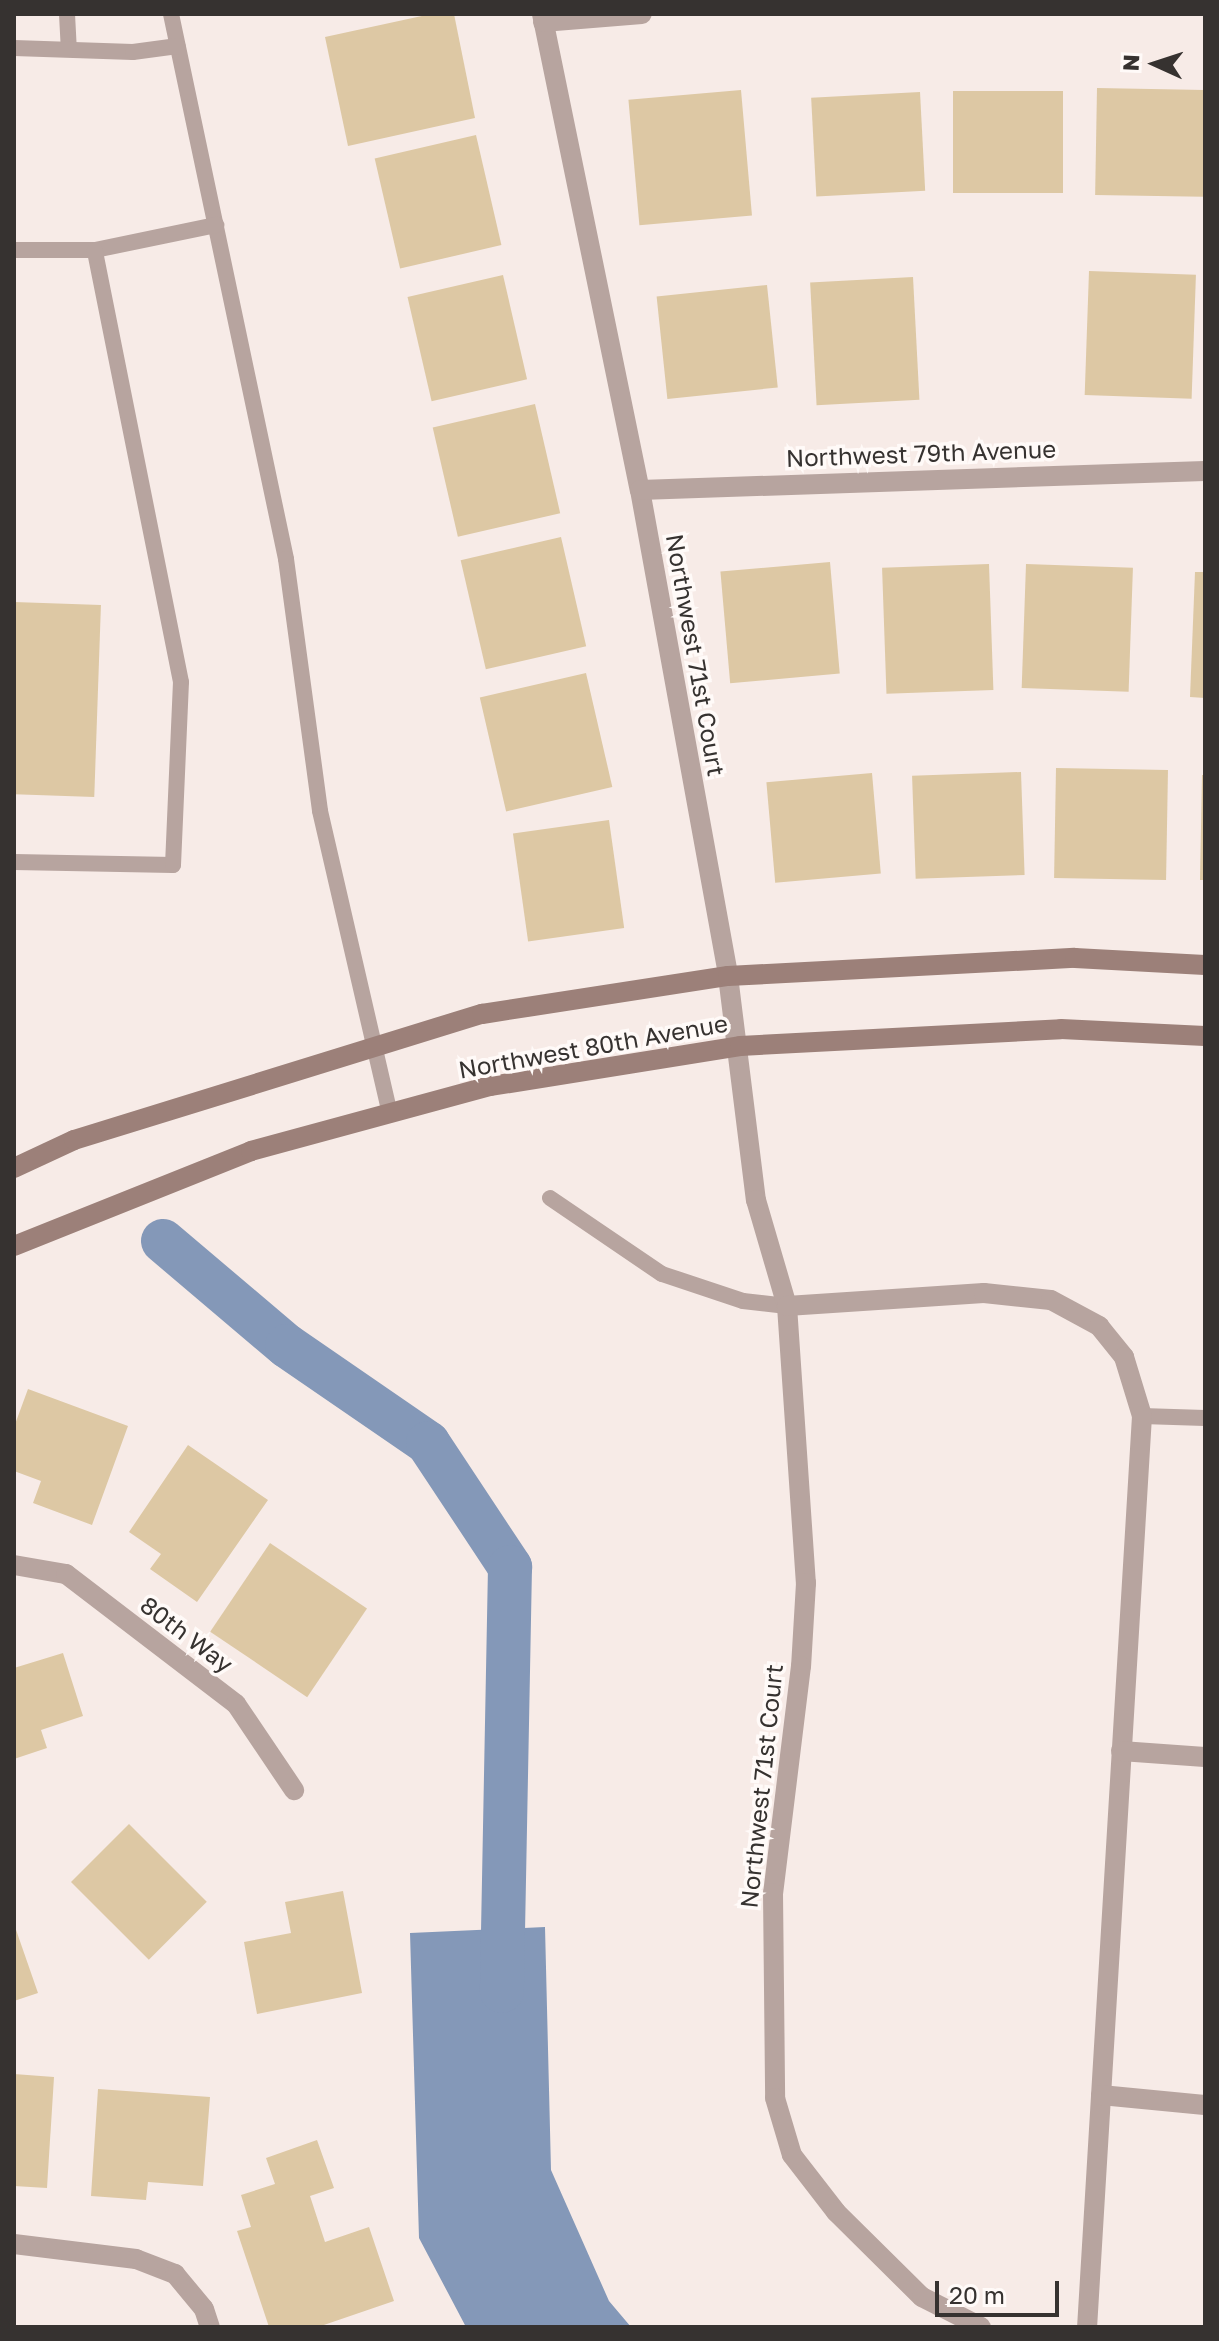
<!DOCTYPE html>
<style>
body{margin:0}
#map{position:relative;width:1219px;height:2341px;overflow:hidden;background:#f7ebe7;font-family:"Golos Text",sans-serif}
div>[style]{position:absolute}
.water>*{inset:0;background:#8498b8}
.canal>*{height:44px;margin:-22px;padding:0 22px;transform-origin:22px;border-radius:22px;background:#8498b8}
.building>*{inset:0;background:#ddc8a4;transform-origin:0 0}
.lane>*{height:16px;margin:-8px;padding:0 8px;transform-origin:8px;border-radius:8px;background:#b7a49f}
.street>*{height:20px;margin:-10px;padding:0 10px;transform-origin:10px;border-radius:10px;background:#b7a49f}
.secondary>*{height:20px;margin:-10px;padding:0 10px;transform-origin:10px;border-radius:10px;background:#9c8079}
span{translate:-50% -50%;white-space:nowrap;text-align:center;line-height:1.15;-webkit-text-stroke:7px #fffaf8;paint-order:stroke}
.street-label{font-size:24px;color:#363230}
.frame{position:absolute;inset:0;border:16px solid #363230;pointer-events:none}
.north{position:absolute;left:1115px;top:24px;width:80px;height:80px;-webkit-text-stroke:6px #fffaf8;paint-order:stroke;rotate:273deg;font-size:22px;font-weight:700;line-height:32px;text-align:center;color:#363230}
.north::after{content:'';display:block;margin:auto;width:28px;height:36px;background:#363230;clip-path:polygon(50% 0,100% 100%,50% 72%,0 100%)}
.scale{position:absolute;left:935px;top:2281px;width:124px;height:36px;box-sizing:border-box;border:4px solid #363230;border-top:0;padding-left:10px;font-size:24px;line-height:28px;white-space:nowrap;color:#363230;-webkit-text-stroke:6px #fffaf8;paint-order:stroke}
</style>
<div id="map">
<div class="water">
<div style="clip-path:polygon(545px 1927px,551px 2170px,609px 2301px,631px 2327px,466px 2327px,419px 2238px,410px 1933px)"></div>
</div>
<div class="canal">
<div style="left:163px;top:1241px;width:162px;rotate:40.3deg"></div>
<div style="left:287px;top:1346px;width:171px;rotate:34.5deg"></div>
<div style="left:428px;top:1443px;width:149px;rotate:56.5deg"></div>
<div style="left:510px;top:1567px;width:424px;rotate:91.1deg"></div>
</div>
<div class="building">
<div style="clip-path:polygon(431px 14px,454px 14px,475px 118px,348px 146px,325px 37px)"></div>
<div style="left:1097px;top:88px;width:108px;height:107px;rotate:1deg"></div>
<div style="left:741px;top:90px;width:126px;height:113px;rotate:85deg"></div>
<div style="left:953px;top:91px;width:110px;height:102px"></div>
<div style="left:920px;top:92px;width:99px;height:109px;rotate:87deg"></div>
<div style="left:476px;top:135px;width:113px;height:104px;rotate:77deg"></div>
<div style="left:1089px;top:271px;width:107px;height:124px;rotate:2deg"></div>
<div style="left:503px;top:275px;width:107px;height:98px;rotate:77deg"></div>
<div style="left:913px;top:277px;width:123px;height:103px;rotate:87deg"></div>
<div style="left:767px;top:285px;width:103px;height:111px;rotate:84deg"></div>
<div style="left:535px;top:404px;width:112px;height:105px;rotate:77deg"></div>
<div style="left:561px;top:537px;width:112px;height:103px;rotate:77deg"></div>
<div style="left:830px;top:562px;width:112px;height:110px;rotate:85deg"></div>
<div style="left:989px;top:564px;width:126px;height:107px;rotate:88deg"></div>
<div style="left:1026px;top:564px;width:107px;height:124px;rotate:2deg"></div>
<div style="clip-path:polygon(1195px 572px,1205px 572px,1205px 698px,1190px 697px)"></div>
<div style="left:14px;top:602px;width:87px;height:192px;rotate:2deg"></div>
<div style="left:586px;top:673px;width:117px;height:109px;rotate:77deg"></div>
<div style="left:1056px;top:768px;width:112px;height:110px;rotate:1deg"></div>
<div style="left:1021px;top:772px;width:103px;height:109px;rotate:88deg"></div>
<div style="left:872px;top:773px;width:101px;height:106px;rotate:85deg"></div>
<div style="clip-path:polygon(1202px 775px,1205px 775px,1205px 880px,1200px 880px)"></div>
<div style="left:609px;top:820px;width:109px;height:97px;rotate:82deg"></div>
<div style="clip-path:polygon(28px 1389px,128px 1426px,92px 1525px,33px 1503px,41px 1481px,14px 1471px,14px 1427px)"></div>
<div style="clip-path:polygon(188px 1445px,268px 1500px,197px 1602px,150px 1569px,161px 1554px,129px 1532px)"></div>
<div style="left:270px;top:1543px;width:117px;height:107px;rotate:34deg"></div>
<div style="clip-path:polygon(63px 1653px,83px 1716px,41px 1730px,47px 1748px,14px 1759px,14px 1668px)"></div>
<div style="left:129px;top:1824px;width:110px;height:82px;rotate:45deg"></div>
<div style="clip-path:polygon(343px 1891px,362px 1993px,257px 2014px,244px 1942px,291px 1933px,285px 1902px)"></div>
<div style="clip-path:polygon(14px 1924px,38px 1993px,14px 2001px)"></div>
<div style="clip-path:polygon(14px 2074px,54px 2077px,47px 2188px,14px 2186px)"></div>
<div style="clip-path:polygon(98px 2089px,210px 2097px,203px 2186px,148px 2182px,146px 2200px,91px 2196px)"></div>
<div style="clip-path:polygon(317px 2140px,334px 2188px,310px 2196px,325px 2242px,369px 2227px,394px 2301px,318px 2327px,269px 2327px,237px 2231px,251px 2227px,241px 2195px,275px 2184px,266px 2158px)"></div>
</div>
<div class="lane">
<div style="left:67px;top:14px;width:35px;rotate:87deg"></div>
<div style="left:171px;top:14px;width:557px;rotate:78.08deg"></div>
<div style="left:286px;top:559px;width:254px;rotate:82.3deg"></div>
<div style="left:320px;top:811px;width:311px;rotate:77deg"></div>
<div style="left:14px;top:48px;width:119px;rotate:1.9deg"></div>
<div style="left:133px;top:52px;width:45px;rotate:-7.6deg"></div>
<div style="left:14px;top:250px;width:81px"></div>
<div style="left:95px;top:250px;width:124px;rotate:-11.7deg"></div>
<div style="left:14px;top:862px;width:159px;rotate:1.1deg"></div>
<div style="left:173px;top:865px;width:183px;rotate:-87.5deg"></div>
<div style="left:181px;top:682px;width:440px;rotate:-101.3deg"></div>
<div style="left:550px;top:1198px;width:135px;rotate:34.2deg"></div>
<div style="left:662px;top:1274px;width:85px;rotate:18.4deg"></div>
<div style="left:743px;top:1301px;width:44px;rotate:6.5deg"></div>
<div style="left:1142px;top:1416px;width:63px;rotate:1.8deg"></div>
</div>
<div class="street">
<div style="left:542px;top:14px;width:486px;rotate:78.4deg"></div>
<div style="left:640px;top:490px;width:494px;rotate:79.7deg"></div>
<div style="left:728px;top:976px;width:226px;rotate:82.9deg"></div>
<div style="left:756px;top:1200px;width:110px;rotate:73.7deg"></div>
<div style="left:787px;top:1306px;width:278px;rotate:86.1deg"></div>
<div style="left:806px;top:1583px;width:83px;rotate:93.4deg"></div>
<div style="left:801px;top:1666px;width:229px;rotate:97deg"></div>
<div style="left:773px;top:1893px;width:205px;rotate:89.4deg"></div>
<div style="left:775px;top:2098px;width:59px;rotate:73.4deg"></div>
<div style="left:792px;top:2155px;width:72px;rotate:52.3deg"></div>
<div style="left:836px;top:2212px;width:121px;rotate:44.7deg"></div>
<div style="left:922px;top:2297px;width:66px;rotate:27deg"></div>
<div style="left:543px;top:22px;width:99px;rotate:-4.6deg"></div>
<div style="left:640px;top:490px;width:565px;rotate:-1.93deg"></div>
<div style="left:787px;top:1306px;width:197px;rotate:-3.8deg"></div>
<div style="left:984px;top:1293px;width:67px;rotate:6deg"></div>
<div style="left:1051px;top:1300px;width:55px;rotate:28.4deg"></div>
<div style="left:1099px;top:1326px;width:40px;rotate:51deg"></div>
<div style="left:1124px;top:1357px;width:62px;rotate:73deg"></div>
<div style="left:1142px;top:1416px;width:913px;rotate:93.45deg"></div>
<div style="left:14px;top:1565px;width:53px;rotate:9.8deg"></div>
<div style="left:66px;top:1574px;width:214px;rotate:37.4deg"></div>
<div style="left:236px;top:1704px;width:104px;rotate:56deg"></div>
<div style="left:1121px;top:1751px;width:84px;rotate:4.1deg"></div>
<div style="left:1101px;top:2095px;width:104px;rotate:5.5deg"></div>
<div style="left:14px;top:2244px;width:123px;rotate:7deg"></div>
<div style="left:136px;top:2259px;width:42px;rotate:21deg"></div>
<div style="left:175px;top:2274px;width:45px;rotate:50.4deg"></div>
<div style="left:204px;top:2309px;width:19px;rotate:72deg"></div>
</div>
<div class="secondary">
<div style="left:14px;top:1168px;width:66px;rotate:-25deg"></div>
<div style="left:74px;top:1140px;width:427px;rotate:-17.2deg"></div>
<div style="left:482px;top:1014px;width:249px;rotate:-8.8deg"></div>
<div style="left:728px;top:976px;width:347px;rotate:-3deg"></div>
<div style="left:1075px;top:958px;width:130px;rotate:3.1deg"></div>
<div style="left:14px;top:1246px;width:255px;rotate:-21.8deg"></div>
<div style="left:251px;top:1151px;width:249px;rotate:-15.2deg"></div>
<div style="left:491px;top:1086px;width:252px;rotate:-9.1deg"></div>
<div style="left:740px;top:1046px;width:321px;rotate:-3deg"></div>
<div style="left:1061px;top:1029px;width:144px;rotate:2.8deg"></div>
</div>
<div class="street-label">
<span style="left:921px;top:453px;rotate:-2deg">Northwest 79th Avenue</span>
<span style="left:696px;top:655px;rotate:80deg">Northwest 71st Court</span>
<span style="left:593px;top:1046px;rotate:-10deg">Northwest 80th Avenue</span>
<span style="left:187px;top:1634px;rotate:37deg">80th Way</span>
<span style="left:761px;top:1786px;rotate:-84deg">Northwest 71st Court</span>
</div>
<div class="frame"></div>
<div class="north">N</div>
<div class="scale">20 m</div>
</div>
